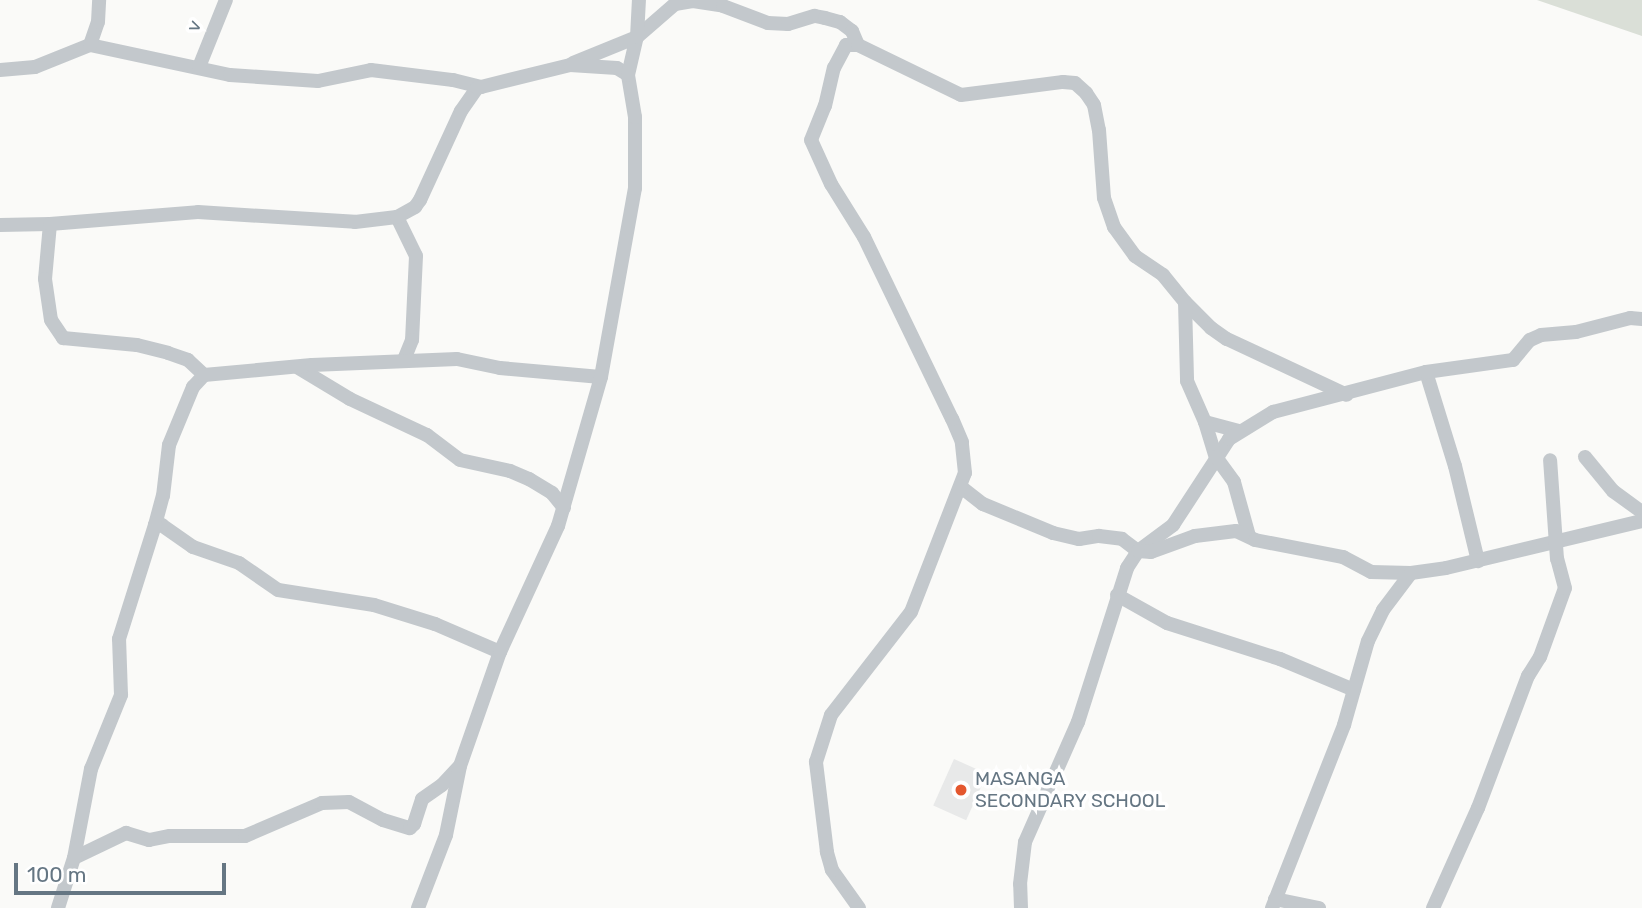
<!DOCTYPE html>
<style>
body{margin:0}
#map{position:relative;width:1642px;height:908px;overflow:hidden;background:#fafaf8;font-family:Rubik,sans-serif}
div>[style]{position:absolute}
.built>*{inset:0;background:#e8e9e9;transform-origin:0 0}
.green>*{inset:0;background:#dadfd7}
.minor>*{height:14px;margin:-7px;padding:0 7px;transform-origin:7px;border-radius:7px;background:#c3c8cc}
.dots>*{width:19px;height:19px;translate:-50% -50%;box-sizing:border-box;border:4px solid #fff;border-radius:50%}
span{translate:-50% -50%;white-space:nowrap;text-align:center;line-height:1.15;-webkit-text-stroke:7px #fff;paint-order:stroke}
.street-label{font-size:19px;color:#657683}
.poi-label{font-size:19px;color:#657683}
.left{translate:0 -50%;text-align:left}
.scale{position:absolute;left:14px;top:863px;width:212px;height:32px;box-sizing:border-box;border:4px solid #657683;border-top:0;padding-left:9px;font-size:21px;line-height:24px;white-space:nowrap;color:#657683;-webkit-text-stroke:5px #fff;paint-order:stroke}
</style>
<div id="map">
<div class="built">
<div style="left:954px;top:759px;width:36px;height:51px;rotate:24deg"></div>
</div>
<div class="green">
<div style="clip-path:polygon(1537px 0,1642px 0,1642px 36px)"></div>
</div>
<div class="minor">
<div style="left:90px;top:45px;width:143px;rotate:12.1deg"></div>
<div style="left:230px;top:75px;width:88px;rotate:3.9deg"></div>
<div style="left:318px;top:81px;width:54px;rotate:-11.7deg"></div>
<div style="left:371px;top:70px;width:83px;rotate:7deg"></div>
<div style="left:453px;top:80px;width:29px;rotate:14deg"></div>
<div style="left:573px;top:63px;width:69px;rotate:-22.1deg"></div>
<div style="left:637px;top:37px;width:50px;rotate:-41deg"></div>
<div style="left:675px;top:4px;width:18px;rotate:-9deg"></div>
<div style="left:693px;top:1px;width:30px;rotate:9deg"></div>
<div style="left:723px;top:6px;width:48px;rotate:20.7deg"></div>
<div style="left:768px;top:23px;width:20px;rotate:3deg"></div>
<div style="left:788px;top:24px;width:28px;rotate:-17deg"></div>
<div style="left:815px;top:16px;width:10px;rotate:11deg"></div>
<div style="left:825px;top:18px;width:16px;rotate:15deg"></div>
<div style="left:840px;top:22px;width:15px;rotate:37deg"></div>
<div style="left:852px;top:31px;width:15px;rotate:67deg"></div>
<div style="left:199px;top:67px;width:72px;rotate:-68.1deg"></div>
<div style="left:0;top:70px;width:35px;rotate:-5deg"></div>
<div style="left:35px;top:67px;width:59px;rotate:-21.8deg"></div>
<div style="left:90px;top:45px;width:24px;rotate:-71deg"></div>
<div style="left:98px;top:22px;width:22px;rotate:-87deg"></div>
<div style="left:397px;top:217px;width:43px;rotate:64deg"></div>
<div style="left:416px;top:256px;width:84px;rotate:92.7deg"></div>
<div style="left:412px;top:340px;width:22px;rotate:112deg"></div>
<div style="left:50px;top:224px;width:55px;rotate:95.2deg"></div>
<div style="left:45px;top:279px;width:41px;rotate:81.7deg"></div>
<div style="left:51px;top:320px;width:22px;rotate:56deg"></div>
<div style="left:63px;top:338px;width:74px;rotate:5.4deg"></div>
<div style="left:137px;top:345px;width:32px;rotate:14deg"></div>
<div style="left:168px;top:353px;width:21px;rotate:19deg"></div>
<div style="left:188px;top:360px;width:22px;rotate:43deg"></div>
<div style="left:0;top:225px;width:50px;rotate:-1.1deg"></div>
<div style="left:50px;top:224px;width:148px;rotate:-4.6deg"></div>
<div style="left:198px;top:212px;width:157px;rotate:3.6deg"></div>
<div style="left:355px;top:222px;width:42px;rotate:-6.8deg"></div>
<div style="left:397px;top:217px;width:21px;rotate:-29deg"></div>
<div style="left:415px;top:207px;width:9px;rotate:-54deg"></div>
<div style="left:420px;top:200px;width:98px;rotate:-65.3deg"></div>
<div style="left:461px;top:111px;width:28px;rotate:-55deg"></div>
<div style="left:477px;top:88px;width:96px;rotate:-13.9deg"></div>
<div style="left:570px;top:65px;width:47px;rotate:3.7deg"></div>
<div style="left:617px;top:68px;width:13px;rotate:32deg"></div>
<div style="left:1185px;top:302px;width:37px;rotate:45deg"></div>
<div style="left:1211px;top:328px;width:19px;rotate:35deg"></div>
<div style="left:1227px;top:339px;width:132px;rotate:25deg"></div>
<div style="left:297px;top:367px;width:62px;rotate:31.1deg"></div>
<div style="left:350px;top:399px;width:85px;rotate:25.1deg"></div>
<div style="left:427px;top:435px;width:41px;rotate:37.1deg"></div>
<div style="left:460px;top:460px;width:51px;rotate:12.4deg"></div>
<div style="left:510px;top:471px;width:21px;rotate:23deg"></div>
<div style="left:529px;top:479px;width:27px;rotate:31deg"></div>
<div style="left:552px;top:493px;width:19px;rotate:51deg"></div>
<div style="left:1426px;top:372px;width:98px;rotate:72.9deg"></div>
<div style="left:1455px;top:466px;width:98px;rotate:76.4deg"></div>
<div style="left:1205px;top:422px;width:35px;rotate:15deg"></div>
<div style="left:1585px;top:457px;width:44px;rotate:50.5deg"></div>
<div style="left:1613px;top:491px;width:36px;rotate:36deg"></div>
<div style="left:961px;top:487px;width:28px;rotate:38deg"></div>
<div style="left:983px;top:504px;width:76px;rotate:22.5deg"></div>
<div style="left:1053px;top:533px;width:27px;rotate:13deg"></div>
<div style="left:1079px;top:539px;width:20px;rotate:-9deg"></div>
<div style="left:1099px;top:536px;width:23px;rotate:7deg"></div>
<div style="left:1122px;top:539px;width:20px;rotate:37deg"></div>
<div style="left:1138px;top:551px;width:44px;rotate:-36.6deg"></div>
<div style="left:1173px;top:525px;width:103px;rotate:-56.9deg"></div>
<div style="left:1229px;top:439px;width:52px;rotate:-31.5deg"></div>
<div style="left:1273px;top:412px;width:158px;rotate:-14.7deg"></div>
<div style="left:1426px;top:372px;width:88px;rotate:-7.9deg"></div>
<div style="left:1513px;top:360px;width:26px;rotate:-50deg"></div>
<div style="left:1530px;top:340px;width:12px;rotate:-24deg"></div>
<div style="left:1541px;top:335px;width:35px;rotate:-5deg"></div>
<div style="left:1576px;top:332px;width:56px;rotate:-14.5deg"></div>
<div style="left:1630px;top:318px;width:12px;rotate:5deg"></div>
<div style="left:1117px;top:595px;width:57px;rotate:29.2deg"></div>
<div style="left:1167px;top:623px;width:119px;rotate:17.7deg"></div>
<div style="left:1280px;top:659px;width:80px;rotate:22.7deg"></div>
<div style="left:500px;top:652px;width:71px;rotate:-156.7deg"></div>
<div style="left:435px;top:624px;width:64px;rotate:-162.7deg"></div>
<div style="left:374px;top:605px;width:97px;rotate:-171.1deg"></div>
<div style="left:278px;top:590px;width:47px;rotate:-145.3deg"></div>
<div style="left:239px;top:563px;width:49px;rotate:-160.8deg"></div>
<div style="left:193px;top:547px;width:38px;rotate:-145deg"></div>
<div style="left:162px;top:525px;width:7px;rotate:180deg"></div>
<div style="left:155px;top:525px;width:30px;rotate:-75deg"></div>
<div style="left:163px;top:496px;width:51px;rotate:-83.3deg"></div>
<div style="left:169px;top:445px;width:63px;rotate:-67.5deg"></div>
<div style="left:193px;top:387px;width:16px;rotate:-47deg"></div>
<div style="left:204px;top:375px;width:108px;rotate:-5.3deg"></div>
<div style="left:312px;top:365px;width:145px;rotate:-2.4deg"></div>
<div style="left:457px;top:359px;width:44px;rotate:11.8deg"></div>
<div style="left:500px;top:368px;width:101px;rotate:5.1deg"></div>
<div style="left:74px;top:858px;width:58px;rotate:-25.7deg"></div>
<div style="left:126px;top:833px;width:24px;rotate:17deg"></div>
<div style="left:149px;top:840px;width:21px;rotate:-11deg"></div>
<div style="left:170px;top:836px;width:75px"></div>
<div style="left:245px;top:836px;width:84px;rotate:-23.2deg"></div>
<div style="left:322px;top:803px;width:27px;rotate:-2deg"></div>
<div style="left:349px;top:802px;width:38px;rotate:28deg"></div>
<div style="left:383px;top:820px;width:28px;rotate:17deg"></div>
<div style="left:410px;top:828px;width:6px;rotate:-45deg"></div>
<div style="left:414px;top:824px;width:26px;rotate:-72deg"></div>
<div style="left:422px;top:799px;width:24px;rotate:-35deg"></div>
<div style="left:442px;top:785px;width:25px;rotate:-47deg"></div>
<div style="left:1275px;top:899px;width:45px;rotate:11.6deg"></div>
<div style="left:58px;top:908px;width:52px;rotate:-72.3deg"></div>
<div style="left:74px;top:858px;width:91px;rotate:-79.2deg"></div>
<div style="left:91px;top:769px;width:80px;rotate:-67.9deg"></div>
<div style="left:121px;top:695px;width:56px;rotate:-92deg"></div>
<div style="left:119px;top:639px;width:120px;rotate:-72.5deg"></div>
<div style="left:418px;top:908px;width:78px;rotate:-69deg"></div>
<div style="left:446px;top:835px;width:70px;rotate:-78.5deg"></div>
<div style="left:460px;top:766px;width:121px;rotate:-70.7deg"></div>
<div style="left:500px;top:652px;width:139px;rotate:-65.3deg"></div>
<div style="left:558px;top:526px;width:155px;rotate:-73.9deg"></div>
<div style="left:601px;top:377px;width:192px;rotate:-79.8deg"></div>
<div style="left:635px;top:188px;width:71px;rotate:-90deg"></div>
<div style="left:635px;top:117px;width:43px;rotate:-99.5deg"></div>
<div style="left:628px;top:75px;width:39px;rotate:-77deg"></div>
<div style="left:637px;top:37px;width:37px;rotate:-87deg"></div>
<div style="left:859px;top:908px;width:47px;rotate:-125.4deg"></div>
<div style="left:832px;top:870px;width:19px;rotate:-106deg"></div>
<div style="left:827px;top:852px;width:91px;rotate:-97deg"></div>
<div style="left:816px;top:762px;width:49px;rotate:-72.3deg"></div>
<div style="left:831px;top:715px;width:130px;rotate:-52.2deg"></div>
<div style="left:911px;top:612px;width:149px;rotate:-68.8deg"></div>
<div style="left:965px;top:473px;width:31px;rotate:-96deg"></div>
<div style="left:962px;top:442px;width:25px;rotate:-113deg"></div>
<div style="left:952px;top:419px;width:202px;rotate:-115.8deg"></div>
<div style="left:864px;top:237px;width:62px;rotate:-121.9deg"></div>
<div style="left:831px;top:184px;width:48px;rotate:-114.4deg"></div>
<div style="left:811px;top:140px;width:37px;rotate:-68deg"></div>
<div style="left:825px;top:106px;width:39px;rotate:-77deg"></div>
<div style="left:834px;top:68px;width:26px;rotate:-62deg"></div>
<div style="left:846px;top:45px;width:12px"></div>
<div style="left:858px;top:45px;width:114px;rotate:25.9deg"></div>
<div style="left:961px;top:95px;width:103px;rotate:-7.3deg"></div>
<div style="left:1063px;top:82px;width:12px;rotate:5deg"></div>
<div style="left:1075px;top:83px;width:15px;rotate:42deg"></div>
<div style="left:1086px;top:93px;width:14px;rotate:56deg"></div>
<div style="left:1094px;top:105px;width:25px;rotate:79deg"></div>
<div style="left:1099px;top:130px;width:68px;rotate:85.8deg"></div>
<div style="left:1104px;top:198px;width:31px;rotate:71deg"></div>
<div style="left:1114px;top:227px;width:36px;rotate:54deg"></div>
<div style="left:1135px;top:256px;width:34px;rotate:34deg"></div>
<div style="left:1163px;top:275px;width:35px;rotate:51deg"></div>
<div style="left:1185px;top:302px;width:79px;rotate:88.5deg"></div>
<div style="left:1187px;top:381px;width:45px;rotate:66.3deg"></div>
<div style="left:1205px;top:422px;width:37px;rotate:73deg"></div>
<div style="left:1216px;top:457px;width:31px;rotate:54deg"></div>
<div style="left:1234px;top:482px;width:56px;rotate:74.5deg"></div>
<div style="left:1021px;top:908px;width:24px;rotate:-92deg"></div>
<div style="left:1020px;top:884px;width:42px;rotate:-83.2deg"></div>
<div style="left:1025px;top:842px;width:131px;rotate:-66.2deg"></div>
<div style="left:1078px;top:722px;width:162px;rotate:-72.3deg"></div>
<div style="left:1127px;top:568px;width:20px;rotate:-57deg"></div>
<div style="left:1138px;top:551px;width:13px;rotate:4deg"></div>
<div style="left:1151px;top:552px;width:47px;rotate:-20deg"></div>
<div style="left:1195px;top:536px;width:41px;rotate:-7deg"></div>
<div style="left:1236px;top:531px;width:21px;rotate:25deg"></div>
<div style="left:1255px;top:540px;width:90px;rotate:10.9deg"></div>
<div style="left:1343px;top:557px;width:32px;rotate:28deg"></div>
<div style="left:1371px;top:572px;width:40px;rotate:1.4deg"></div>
<div style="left:1272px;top:908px;width:197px;rotate:-68.5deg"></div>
<div style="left:1344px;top:725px;width:87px;rotate:-74.1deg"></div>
<div style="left:1368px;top:641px;width:34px;rotate:-64deg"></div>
<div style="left:1383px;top:610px;width:46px;rotate:-52.9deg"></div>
<div style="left:1411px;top:573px;width:35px;rotate:-8deg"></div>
<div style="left:1446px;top:568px;width:202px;rotate:-13.5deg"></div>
<div style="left:1433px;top:908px;width:110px;rotate:-65.8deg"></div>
<div style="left:1478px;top:808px;width:141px;rotate:-69.3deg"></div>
<div style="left:1528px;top:676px;width:22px;rotate:-58deg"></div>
<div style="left:1540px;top:657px;width:73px;rotate:-70.1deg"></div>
<div style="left:1565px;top:588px;width:30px;rotate:-105deg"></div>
<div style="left:1557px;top:559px;width:99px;rotate:-94deg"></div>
</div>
<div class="dots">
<div style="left:961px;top:790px;background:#e4572e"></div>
</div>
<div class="street-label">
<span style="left:194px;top:26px;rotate:-68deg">v</span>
</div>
<div class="poi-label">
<span class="left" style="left:975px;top:790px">MASANGA<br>SECONDARY SCHOOL</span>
</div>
<div class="scale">100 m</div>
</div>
